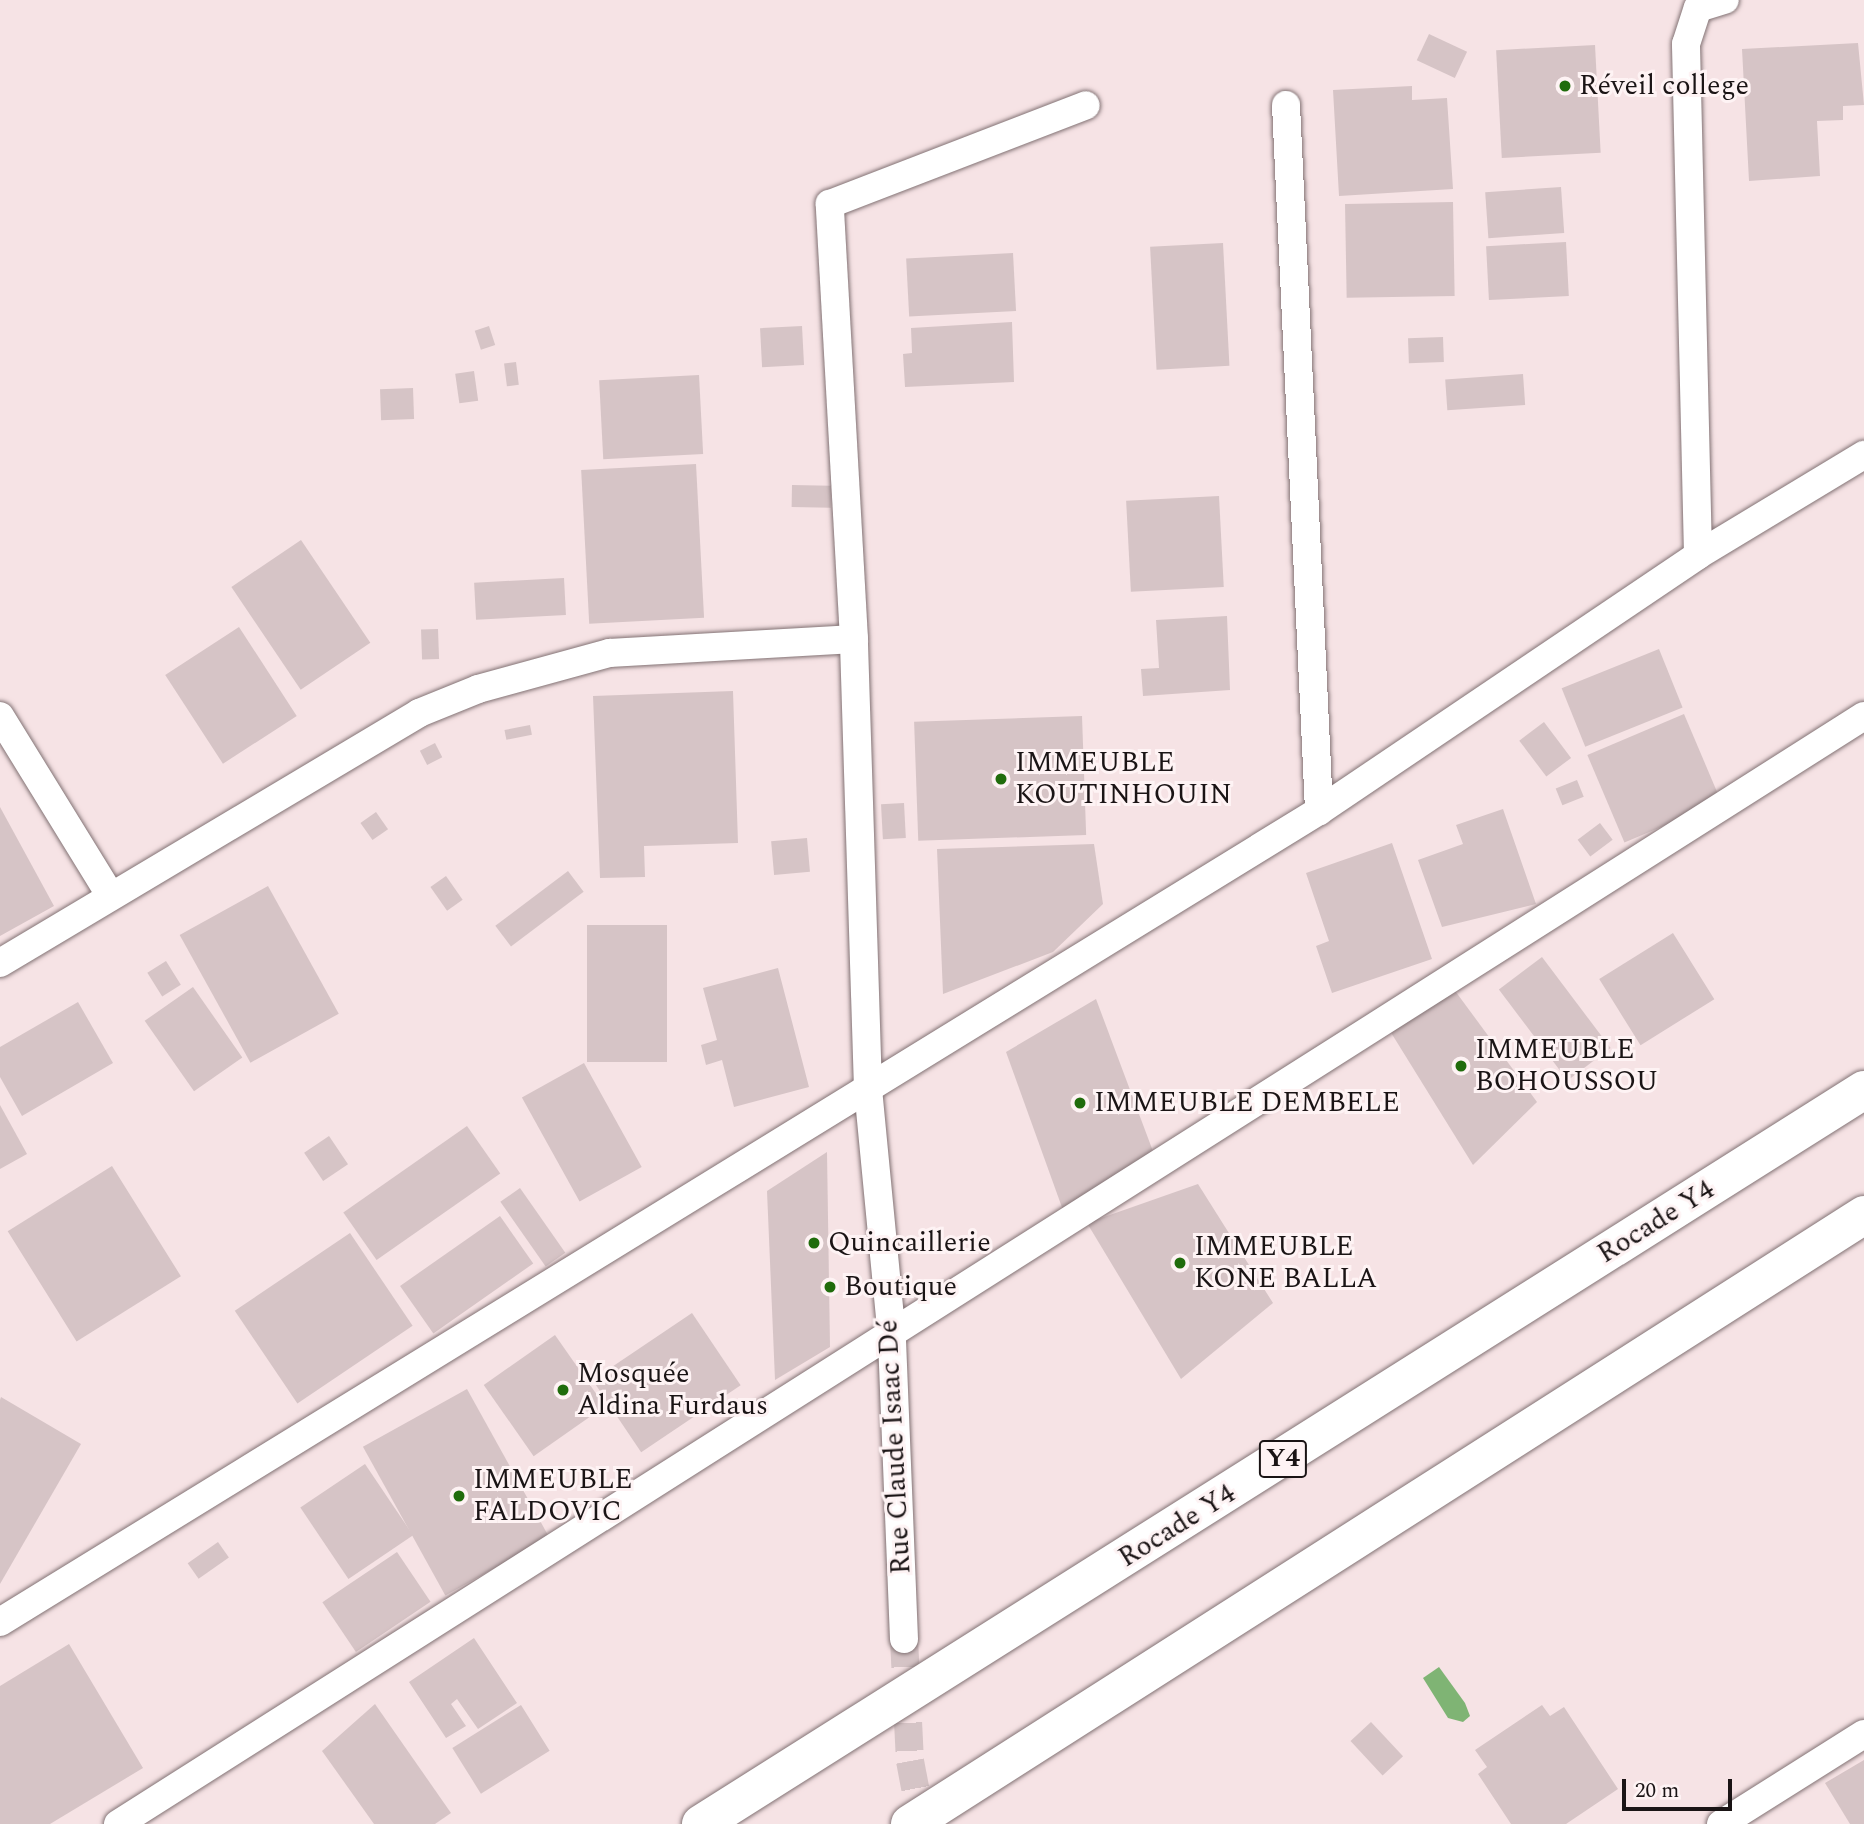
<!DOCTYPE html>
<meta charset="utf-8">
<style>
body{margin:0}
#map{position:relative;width:1864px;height:1824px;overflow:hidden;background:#f6e3e5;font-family:Spectral,serif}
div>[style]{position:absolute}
.water>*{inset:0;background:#7fb474}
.building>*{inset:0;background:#d6c4c6;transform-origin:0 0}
.street-tunnel>*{height:28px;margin-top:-14px;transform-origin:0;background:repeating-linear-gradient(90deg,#d5c4c6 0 28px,transparent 0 42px)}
.roads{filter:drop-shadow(0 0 2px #827274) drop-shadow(0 0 2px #827274)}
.street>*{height:28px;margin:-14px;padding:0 14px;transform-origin:14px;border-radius:14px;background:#fff}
.highway>*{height:38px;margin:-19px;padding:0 19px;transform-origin:19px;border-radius:19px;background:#fff}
.dots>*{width:19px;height:19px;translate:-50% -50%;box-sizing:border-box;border:4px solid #fef3f4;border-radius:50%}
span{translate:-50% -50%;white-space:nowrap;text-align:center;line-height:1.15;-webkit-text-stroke:6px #fef3f4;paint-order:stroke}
.shield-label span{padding:2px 5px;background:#fef3f4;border:2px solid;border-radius:5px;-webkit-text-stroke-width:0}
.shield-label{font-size:26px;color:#1a1415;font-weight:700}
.poi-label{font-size:28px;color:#1a1415}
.left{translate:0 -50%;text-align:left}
.street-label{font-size:28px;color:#1a1415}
.scale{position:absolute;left:1622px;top:1779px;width:110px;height:32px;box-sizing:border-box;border:4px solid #1a1415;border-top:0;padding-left:9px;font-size:21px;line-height:24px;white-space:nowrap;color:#1a1415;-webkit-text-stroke:5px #fef3f4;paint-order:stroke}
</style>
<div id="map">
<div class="water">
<div style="clip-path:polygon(1439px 1667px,1465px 1703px,1470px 1716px,1463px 1722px,1448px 1718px,1423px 1678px)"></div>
</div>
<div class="building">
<div style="left:1429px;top:34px;width:42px;height:29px;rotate:25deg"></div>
<div style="clip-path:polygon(1858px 43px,1864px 105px,1843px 106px,1843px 120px,1817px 121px,1820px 176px,1749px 181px,1742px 49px)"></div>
<div style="left:1595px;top:45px;width:108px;height:99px;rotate:87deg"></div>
<div style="clip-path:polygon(1412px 86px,1412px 100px,1447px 98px,1453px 189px,1339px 196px,1333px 90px)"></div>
<div style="left:1561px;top:187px;width:46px;height:76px;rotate:86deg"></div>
<div style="left:1453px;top:202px;width:94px;height:108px;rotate:89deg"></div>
<div style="left:1566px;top:242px;width:54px;height:80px;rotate:87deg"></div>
<div style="left:1223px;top:243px;width:123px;height:73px;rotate:87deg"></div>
<div style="left:1013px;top:253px;width:58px;height:107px;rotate:87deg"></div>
<div style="clip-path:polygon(1012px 322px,1014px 382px,905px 387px,903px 354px,912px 353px,911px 328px)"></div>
<div style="left:489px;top:326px;width:20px;height:15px;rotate:72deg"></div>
<div style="left:802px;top:326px;width:39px;height:42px;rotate:87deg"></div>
<div style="left:1443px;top:337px;width:25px;height:35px;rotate:88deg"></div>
<div style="left:516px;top:362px;width:23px;height:12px;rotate:83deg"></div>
<div style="left:474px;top:371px;width:30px;height:19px;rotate:82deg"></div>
<div style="left:1523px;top:374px;width:31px;height:78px;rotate:86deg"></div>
<div style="left:699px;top:375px;width:79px;height:100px;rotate:87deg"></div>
<div style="left:413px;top:388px;width:31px;height:33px;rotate:88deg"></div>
<div style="left:696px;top:464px;width:154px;height:115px;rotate:87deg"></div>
<div style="left:792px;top:485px;width:39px;height:22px;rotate:1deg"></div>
<div style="left:1219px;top:496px;width:91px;height:93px;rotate:87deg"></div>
<div style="left:301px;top:540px;width:124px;height:84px;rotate:56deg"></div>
<div style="left:564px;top:578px;width:37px;height:90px;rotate:87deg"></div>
<div style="clip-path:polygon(1227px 616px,1230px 690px,1143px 696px,1141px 669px,1159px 668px,1156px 620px)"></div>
<div style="left:239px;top:627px;width:106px;height:88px;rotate:57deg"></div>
<div style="left:438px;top:629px;width:30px;height:17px;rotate:88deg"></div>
<div style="left:1659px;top:649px;width:63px;height:105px;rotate:68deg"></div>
<div style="clip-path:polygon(733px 691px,738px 843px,644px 846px,645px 877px,600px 878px,593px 696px)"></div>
<div style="left:1684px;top:714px;width:95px;height:105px;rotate:67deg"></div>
<div style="left:1082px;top:716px;width:119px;height:168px;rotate:88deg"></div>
<div style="left:1544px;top:722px;width:45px;height:31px;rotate:53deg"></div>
<div style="left:530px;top:725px;width:10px;height:26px;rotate:79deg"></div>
<div style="left:435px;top:743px;width:16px;height:17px;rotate:63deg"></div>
<div style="left:1577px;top:780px;width:18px;height:23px;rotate:68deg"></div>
<div style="left:904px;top:803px;width:35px;height:23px;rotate:87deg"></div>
<div style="clip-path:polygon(0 807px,54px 906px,0 936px)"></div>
<div style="clip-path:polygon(1503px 809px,1536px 904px,1442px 927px,1418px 860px,1463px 844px,1456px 825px)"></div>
<div style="left:376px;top:812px;width:21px;height:19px;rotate:55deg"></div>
<div style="left:1600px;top:823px;width:21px;height:28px;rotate:53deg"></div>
<div style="left:807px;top:838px;width:34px;height:36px;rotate:85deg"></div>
<div style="clip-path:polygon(1392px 843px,1432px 959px,1332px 993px,1316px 946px,1329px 941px,1306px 873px)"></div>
<div style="clip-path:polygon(1094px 844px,1103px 904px,1053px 952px,943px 994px,937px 849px)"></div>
<div style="left:568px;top:871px;width:26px;height:91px;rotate:53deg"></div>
<div style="left:446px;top:876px;width:29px;height:19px;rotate:55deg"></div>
<div style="left:268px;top:886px;width:146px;height:101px;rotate:61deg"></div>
<div style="left:587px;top:925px;width:80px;height:137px"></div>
<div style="left:1673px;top:933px;width:78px;height:87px;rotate:58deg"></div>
<div style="left:1542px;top:957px;width:114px;height:54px;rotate:53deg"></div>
<div style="left:166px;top:961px;width:28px;height:22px;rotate:58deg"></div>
<div style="clip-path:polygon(778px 968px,809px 1087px,734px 1107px,722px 1060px,706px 1065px,701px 1045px,717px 1040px,703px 988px)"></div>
<div style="left:193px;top:987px;width:86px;height:59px;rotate:55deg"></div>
<div style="clip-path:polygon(1453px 988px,1537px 1102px,1473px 1165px,1390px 1031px)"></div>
<div style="clip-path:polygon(1096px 999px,1154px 1154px,1064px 1213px,1006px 1052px)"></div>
<div style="clip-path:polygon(78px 1002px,113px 1063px,22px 1116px,0 1077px,0 1047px)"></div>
<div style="left:584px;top:1063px;width:119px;height:71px;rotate:61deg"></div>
<div style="clip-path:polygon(0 1105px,27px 1154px,0 1169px)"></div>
<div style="left:467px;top:1126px;width:58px;height:151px;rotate:55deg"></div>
<div style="left:329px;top:1136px;width:34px;height:30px;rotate:56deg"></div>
<div style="clip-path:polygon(827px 1152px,830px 1347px,775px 1380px,767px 1191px)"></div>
<div style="left:112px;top:1166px;width:130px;height:123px;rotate:58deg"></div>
<div style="clip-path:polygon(1198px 1184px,1273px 1303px,1181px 1379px,1087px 1223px)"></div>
<div style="left:520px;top:1188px;width:79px;height:24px;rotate:55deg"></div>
<div style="left:500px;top:1216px;width:58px;height:122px;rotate:55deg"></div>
<div style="left:350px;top:1233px;width:112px;height:139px;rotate:56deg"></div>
<div style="left:692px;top:1313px;width:87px;height:120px;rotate:56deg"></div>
<div style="left:555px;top:1335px;width:87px;height:87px;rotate:55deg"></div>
<div style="left:467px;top:1389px;width:170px;height:119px;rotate:61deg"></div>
<div style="clip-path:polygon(1px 1397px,81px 1444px,0 1584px,0 1400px)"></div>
<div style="left:365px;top:1464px;width:86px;height:78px;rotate:56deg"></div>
<div style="left:218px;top:1542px;width:19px;height:37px;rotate:55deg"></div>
<div style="left:397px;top:1552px;width:60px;height:90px;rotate:56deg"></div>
<div style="clip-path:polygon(474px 1638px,517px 1703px,478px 1729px,457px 1699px,451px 1704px,466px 1726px,446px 1738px,409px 1682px)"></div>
<div style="clip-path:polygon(69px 1644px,143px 1768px,50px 1824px,0 1824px,0 1686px)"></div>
<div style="clip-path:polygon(375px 1704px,451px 1813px,435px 1824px,374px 1824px,322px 1751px)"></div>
<div style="left:521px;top:1705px;width:54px;height:81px;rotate:58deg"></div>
<div style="clip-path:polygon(1542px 1705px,1550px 1716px,1564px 1707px,1618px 1789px,1566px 1824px,1511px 1824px,1478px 1774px,1487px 1767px,1475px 1750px)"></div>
<div style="left:1371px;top:1722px;width:47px;height:28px;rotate:47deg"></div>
<div style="clip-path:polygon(1864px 1760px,1864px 1824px,1850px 1824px,1825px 1783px)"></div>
</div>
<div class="street-tunnel">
<div style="left:904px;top:1639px;width:122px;rotate:87.2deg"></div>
<div style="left:910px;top:1761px;width:64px;rotate:79.2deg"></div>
</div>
<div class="roads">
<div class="street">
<div style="left:1286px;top:105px;width:707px;rotate:87.32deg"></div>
<div style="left:1698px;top:555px;width:511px;rotate:-91.35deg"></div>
<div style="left:1686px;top:44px;width:38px;rotate:-72deg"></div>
<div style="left:1698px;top:8px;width:28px;rotate:-17deg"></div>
<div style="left:0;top:716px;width:210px;rotate:58.4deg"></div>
<div style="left:0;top:963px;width:488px;rotate:-30.8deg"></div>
<div style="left:419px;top:713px;width:64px;rotate:-22.1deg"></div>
<div style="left:478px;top:689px;width:137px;rotate:-15.3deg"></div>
<div style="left:610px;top:653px;width:244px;rotate:-3.3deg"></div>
<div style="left:0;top:1622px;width:1548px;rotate:-31.59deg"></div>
<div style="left:1319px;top:811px;width:457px;rotate:-34deg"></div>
<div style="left:1698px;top:555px;width:194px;rotate:-31.1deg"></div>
<div style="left:904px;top:1639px;width:301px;rotate:-92.3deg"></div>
<div style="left:892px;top:1338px;width:250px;rotate:-95.5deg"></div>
<div style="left:868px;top:1089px;width:450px;rotate:-91.8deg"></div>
<div style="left:854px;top:639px;width:436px;rotate:-93.2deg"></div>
<div style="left:830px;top:204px;width:274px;rotate:-21.1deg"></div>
<div style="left:118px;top:1824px;width:2068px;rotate:-32.4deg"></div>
<div style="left:1721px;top:1824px;width:169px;rotate:-32.2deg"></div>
</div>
<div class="highway">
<div style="left:701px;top:1824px;width:1375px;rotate:-32.26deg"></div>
<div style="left:910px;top:1824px;width:1132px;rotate:-32.55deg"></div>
</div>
</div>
<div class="dots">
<div style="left:1565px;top:86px;background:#206c0c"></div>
<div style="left:1001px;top:779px;background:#206c0c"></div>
<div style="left:1461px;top:1066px;background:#206c0c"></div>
<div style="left:1080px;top:1103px;background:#206c0c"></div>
<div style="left:814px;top:1243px;background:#206c0c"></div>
<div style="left:1180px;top:1263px;background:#206c0c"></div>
<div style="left:830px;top:1287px;background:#206c0c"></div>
<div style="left:563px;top:1390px;background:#206c0c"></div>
<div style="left:459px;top:1496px;background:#206c0c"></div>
</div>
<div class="shield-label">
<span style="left:1283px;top:1459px">Y4</span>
</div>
<div class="poi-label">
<span class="left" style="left:1579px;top:86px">Réveil college</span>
<span class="left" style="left:1015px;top:779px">IMMEUBLE<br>KOUTINHOUIN</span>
<span class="left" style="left:1475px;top:1066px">IMMEUBLE<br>BOHOUSSOU</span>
<span class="left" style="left:1094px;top:1103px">IMMEUBLE DEMBELE</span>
<span class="left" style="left:828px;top:1243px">Quincaillerie</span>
<span class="left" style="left:1194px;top:1263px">IMMEUBLE<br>KONE BALLA</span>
<span class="left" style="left:844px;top:1287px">Boutique</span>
<span class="left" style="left:577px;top:1390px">Mosquée<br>Aldina Furdaus</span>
<span class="left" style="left:473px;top:1496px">IMMEUBLE<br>FALDOVIC</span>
</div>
<div class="street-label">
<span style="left:1656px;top:1222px;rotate:-32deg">Rocade Y4</span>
<span style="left:895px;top:1447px;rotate:-93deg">Rue Claude Isaac Dé</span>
<span style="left:1177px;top:1526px;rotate:-32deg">Rocade Y4</span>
</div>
<div class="scale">20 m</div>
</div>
